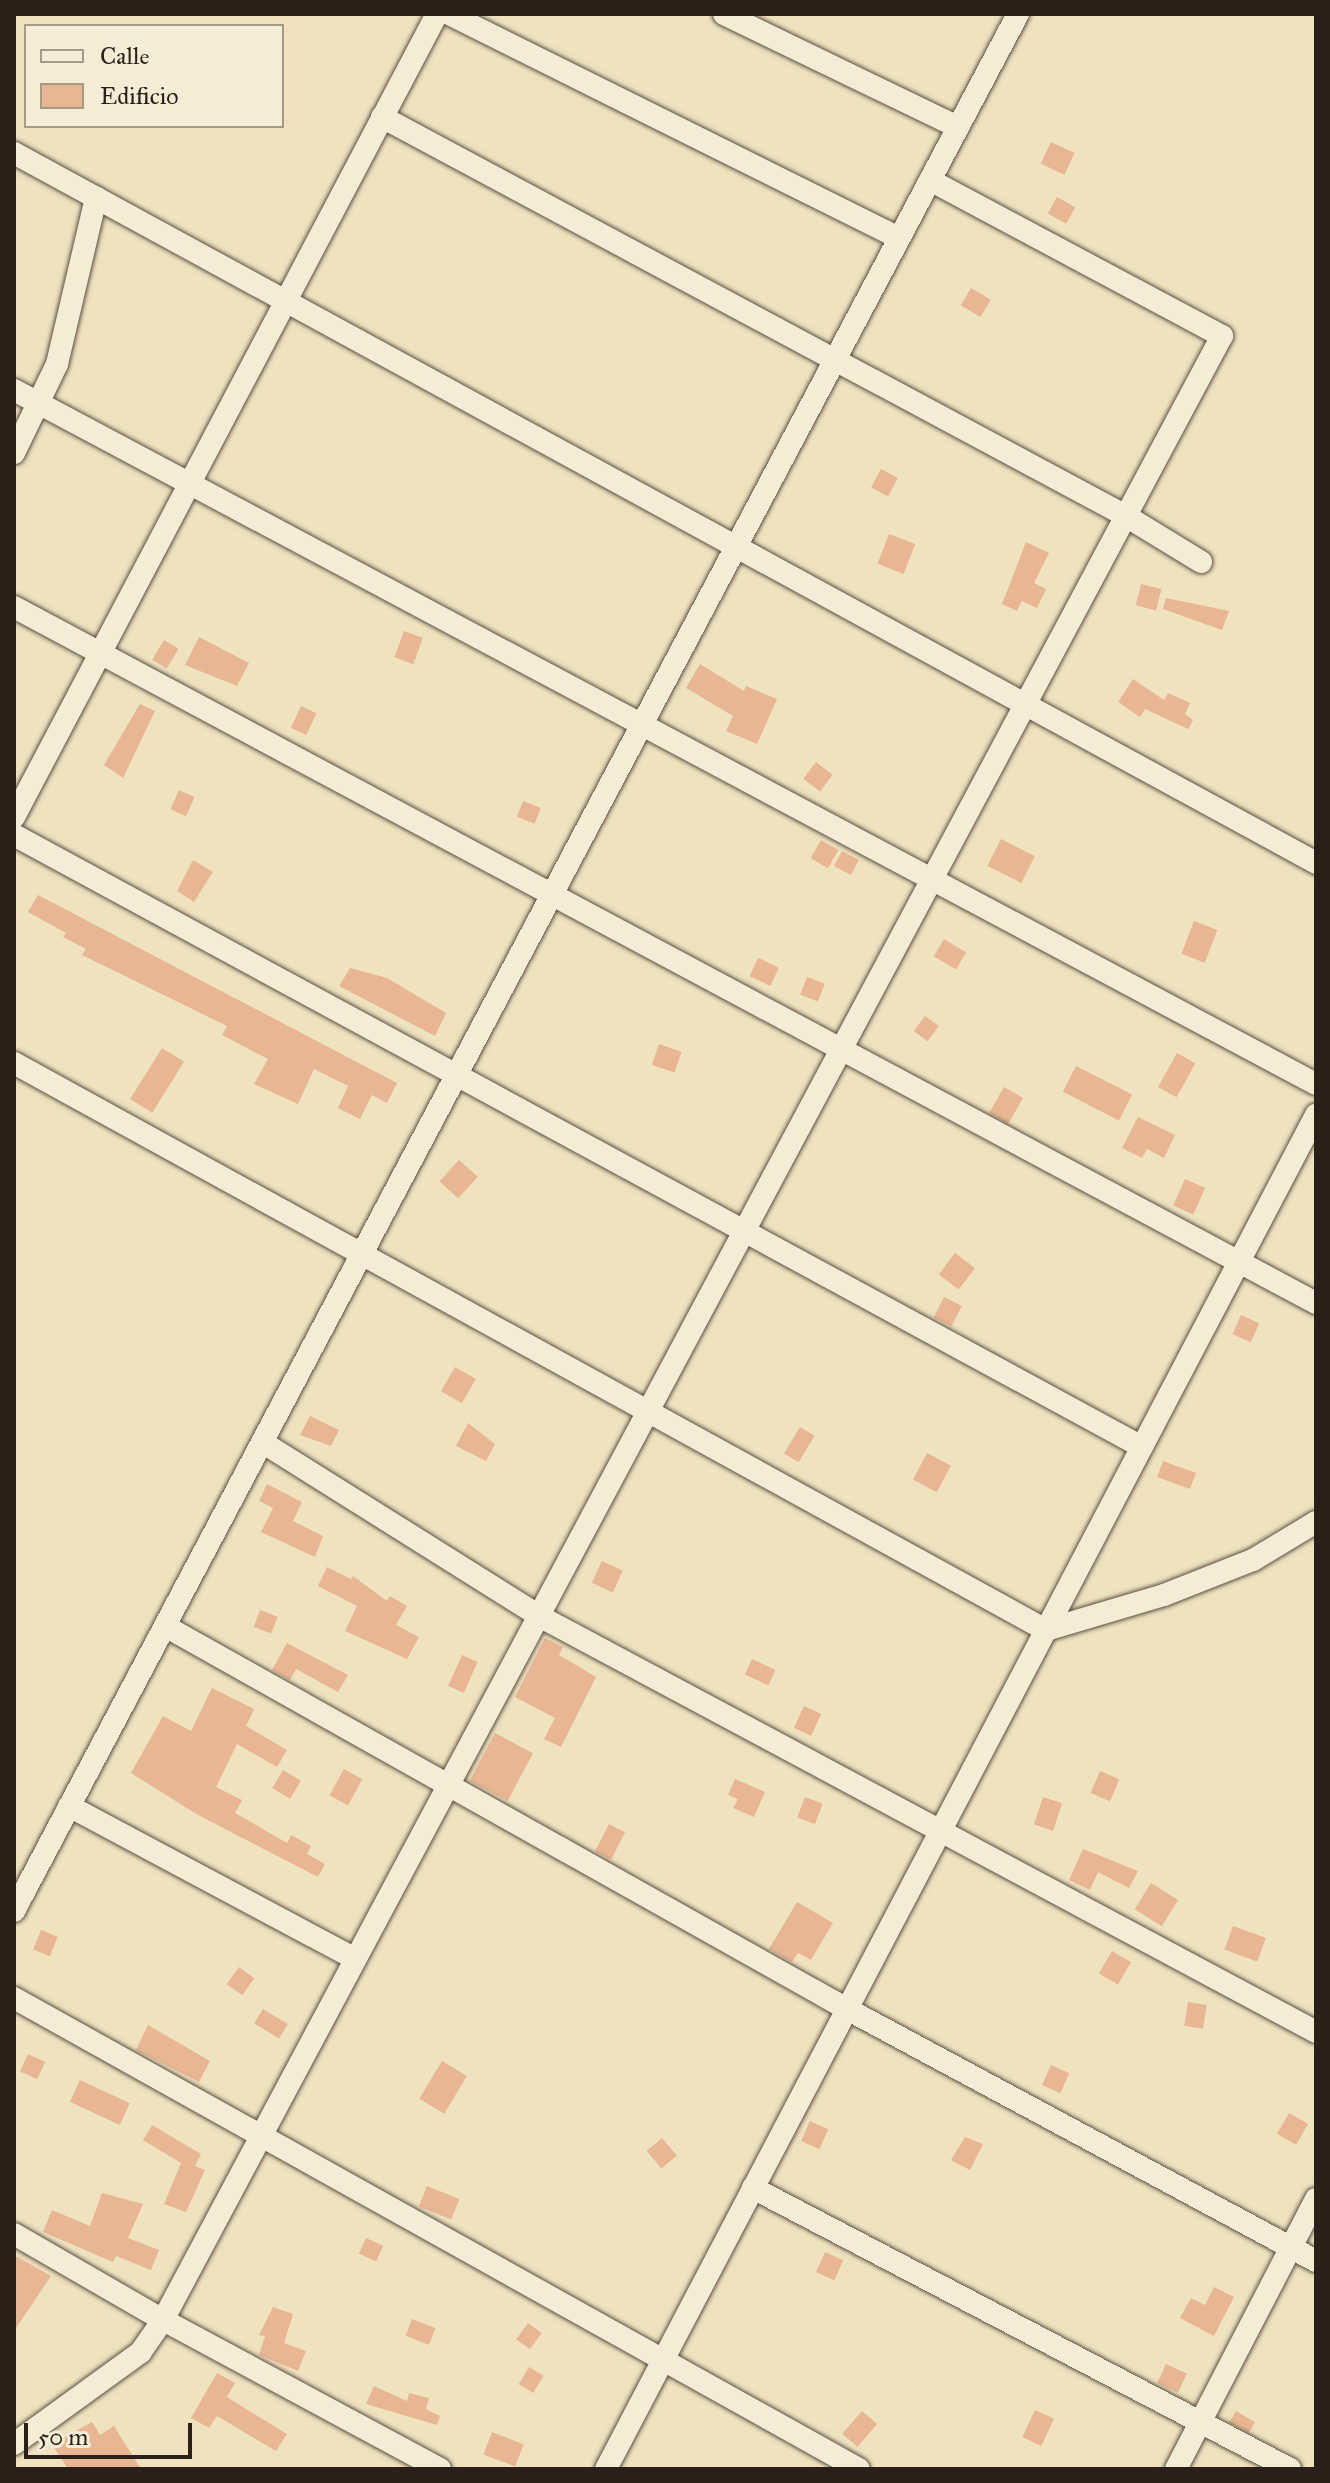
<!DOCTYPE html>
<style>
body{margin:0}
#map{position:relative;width:1330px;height:2483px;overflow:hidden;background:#efe2bf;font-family:"IM FELL Great Primer",serif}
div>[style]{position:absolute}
.building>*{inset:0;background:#e8b692;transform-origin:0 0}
.roads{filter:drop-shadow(0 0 2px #5c5043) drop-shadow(0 0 2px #5c5043)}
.street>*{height:22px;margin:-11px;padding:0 11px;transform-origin:11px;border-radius:11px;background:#f5ecd5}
span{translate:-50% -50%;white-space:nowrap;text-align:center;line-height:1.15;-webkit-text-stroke:6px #f5ecd5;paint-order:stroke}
.frame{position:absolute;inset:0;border:16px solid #2b1f1a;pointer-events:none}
.legend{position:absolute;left:24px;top:24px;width:260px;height:104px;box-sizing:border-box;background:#f5ecd5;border:2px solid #a49a8a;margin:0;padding:10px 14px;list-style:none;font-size:24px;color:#2b1f1a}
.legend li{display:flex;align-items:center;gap:16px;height:40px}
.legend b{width:40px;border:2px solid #a49a8a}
.scale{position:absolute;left:24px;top:2423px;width:168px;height:36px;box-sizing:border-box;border:4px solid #2b1f1a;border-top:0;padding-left:10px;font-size:24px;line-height:28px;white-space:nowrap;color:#2b1f1a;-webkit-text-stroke:6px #f5ecd5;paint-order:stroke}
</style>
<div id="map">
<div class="building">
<div style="left:1051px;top:142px;width:26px;height:24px;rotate:25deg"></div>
<div style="left:1057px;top:197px;width:21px;height:19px;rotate:29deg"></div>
<div style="left:971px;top:288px;width:23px;height:20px;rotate:31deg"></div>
<div style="left:881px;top:469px;width:19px;height:21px;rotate:28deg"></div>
<div style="left:889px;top:534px;width:28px;height:32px;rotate:21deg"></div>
<div style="clip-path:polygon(1026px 542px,1049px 553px,1034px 583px,1046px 589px,1037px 608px,1022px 601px,1017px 611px,1002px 604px)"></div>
<div style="left:1141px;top:584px;width:21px;height:22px;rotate:14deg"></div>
<div style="clip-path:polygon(1166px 598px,1229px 611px,1222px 630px,1163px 609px)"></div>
<div style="left:404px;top:631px;width:20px;height:28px;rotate:20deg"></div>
<div style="clip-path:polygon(199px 637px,249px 663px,237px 686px,185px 665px)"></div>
<div style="left:164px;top:640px;width:17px;height:23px;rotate:31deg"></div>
<div style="clip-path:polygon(700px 664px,744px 691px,746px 686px,777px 699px,757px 744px,726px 731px,733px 716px,686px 688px)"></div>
<div style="clip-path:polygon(1133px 679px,1164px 700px,1168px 693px,1190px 703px,1185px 714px,1193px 720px,1188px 729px,1145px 709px,1140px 717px,1118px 702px)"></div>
<div style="clip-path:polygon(140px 704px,155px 711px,123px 778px,104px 765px)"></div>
<div style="left:301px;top:706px;width:17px;height:24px;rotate:25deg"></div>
<div style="left:816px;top:762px;width:21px;height:21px;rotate:37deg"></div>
<div style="left:179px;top:790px;width:17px;height:21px;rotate:24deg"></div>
<div style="left:523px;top:801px;width:19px;height:17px;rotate:21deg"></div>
<div style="left:1001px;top:839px;width:38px;height:30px;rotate:27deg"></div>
<div style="left:821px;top:840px;width:20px;height:21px;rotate:30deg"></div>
<div style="left:842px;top:851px;width:19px;height:17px;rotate:28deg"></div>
<div style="clip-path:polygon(193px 860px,213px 872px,194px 902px,177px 891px)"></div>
<div style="clip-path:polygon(38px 895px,397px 1083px,387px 1103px,372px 1095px,360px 1119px,338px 1108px,348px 1086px,314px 1069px,298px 1104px,254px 1084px,268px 1059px,222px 1035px,227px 1026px,82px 955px,86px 949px,63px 937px,66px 933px,28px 912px)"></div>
<div style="left:1194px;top:921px;width:25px;height:35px;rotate:21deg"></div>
<div style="left:944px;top:939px;width:26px;height:20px;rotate:31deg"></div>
<div style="left:758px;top:958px;width:23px;height:20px;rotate:25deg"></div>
<div style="clip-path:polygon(350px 968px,387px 978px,446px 1013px,435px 1036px,339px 986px)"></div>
<div style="left:807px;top:977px;width:19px;height:19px;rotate:21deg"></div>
<div style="left:925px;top:1016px;width:17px;height:19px;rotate:36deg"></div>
<div style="left:659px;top:1044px;width:24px;height:22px;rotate:19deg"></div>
<div style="left:162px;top:1048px;width:26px;height:60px;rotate:32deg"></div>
<div style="left:1177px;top:1053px;width:21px;height:39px;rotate:29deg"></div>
<div style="left:1076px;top:1066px;width:63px;height:29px;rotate:27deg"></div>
<div style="left:1004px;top:1087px;width:22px;height:30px;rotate:30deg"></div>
<div style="clip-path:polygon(1138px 1117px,1175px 1135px,1164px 1158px,1147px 1149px,1142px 1158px,1122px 1148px)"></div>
<div style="left:459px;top:1160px;width:25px;height:29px;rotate:42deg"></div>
<div style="left:1185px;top:1179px;width:22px;height:29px;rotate:24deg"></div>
<div style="left:955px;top:1253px;width:25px;height:27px;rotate:37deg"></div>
<div style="left:944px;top:1297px;width:20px;height:23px;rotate:27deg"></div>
<div style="left:1241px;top:1315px;width:20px;height:21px;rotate:24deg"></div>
<div style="left:455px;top:1367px;width:24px;height:28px;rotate:30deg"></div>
<div style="clip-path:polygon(310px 1416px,339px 1430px,331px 1446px,300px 1435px)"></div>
<div style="clip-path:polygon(468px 1423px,495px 1444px,486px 1461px,456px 1446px)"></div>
<div style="left:800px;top:1427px;width:17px;height:31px;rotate:31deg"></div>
<div style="left:927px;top:1453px;width:27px;height:30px;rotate:28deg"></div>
<div style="left:1163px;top:1461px;width:35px;height:17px;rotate:20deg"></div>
<div style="clip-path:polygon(267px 1484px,302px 1502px,293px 1521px,323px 1536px,315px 1557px,261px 1532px,273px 1508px,259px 1501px)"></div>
<div style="left:602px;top:1561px;width:23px;height:24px;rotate:25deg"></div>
<div style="clip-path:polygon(327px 1567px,351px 1579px,353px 1576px,387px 1601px,390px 1596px,407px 1606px,396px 1625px,419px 1637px,407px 1659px,345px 1631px,357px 1606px,318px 1586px)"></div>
<div style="left:260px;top:1610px;width:19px;height:18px;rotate:21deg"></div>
<div style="clip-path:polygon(545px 1638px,563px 1647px,559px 1655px,596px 1677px,561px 1747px,544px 1739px,555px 1718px,515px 1697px)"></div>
<div style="clip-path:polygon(287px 1643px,348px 1675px,338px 1692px,296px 1669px,290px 1680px,272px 1670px)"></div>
<div style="left:462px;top:1655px;width:17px;height:34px;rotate:24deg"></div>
<div style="left:752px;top:1659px;width:26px;height:17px;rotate:25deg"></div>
<div style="clip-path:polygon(212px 1688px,254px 1709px,246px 1726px,287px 1750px,277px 1767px,237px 1744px,216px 1787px,242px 1800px,235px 1813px,287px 1843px,291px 1835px,311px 1846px,307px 1854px,325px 1864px,318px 1877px,198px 1815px,131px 1773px,163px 1716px,191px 1731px)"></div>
<div style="left:804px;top:1706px;width:19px;height:24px;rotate:25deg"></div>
<div style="left:495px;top:1733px;width:43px;height:54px;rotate:28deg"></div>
<div style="left:344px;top:1769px;width:21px;height:30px;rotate:29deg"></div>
<div style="left:283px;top:1770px;width:21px;height:21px;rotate:31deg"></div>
<div style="left:1100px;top:1771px;width:21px;height:24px;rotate:23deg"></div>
<div style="clip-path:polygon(735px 1779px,765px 1792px,754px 1817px,733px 1808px,738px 1799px,728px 1795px)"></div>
<div style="left:805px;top:1797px;width:19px;height:22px;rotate:21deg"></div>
<div style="left:1043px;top:1797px;width:20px;height:29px;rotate:18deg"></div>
<div style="left:609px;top:1824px;width:18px;height:31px;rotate:27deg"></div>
<div style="clip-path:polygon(1083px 1849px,1138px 1871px,1129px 1888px,1098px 1872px,1090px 1890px,1069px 1880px)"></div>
<div style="left:1151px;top:1883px;width:32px;height:31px;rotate:32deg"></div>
<div style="clip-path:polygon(797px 1902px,833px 1923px,811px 1960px,798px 1953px,792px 1962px,769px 1949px)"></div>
<div style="left:1233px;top:1926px;width:35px;height:25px;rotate:20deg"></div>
<div style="left:41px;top:1930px;width:18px;height:21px;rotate:22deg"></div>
<div style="left:1112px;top:1951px;width:22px;height:26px;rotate:30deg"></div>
<div style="left:239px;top:1967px;width:19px;height:21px;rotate:36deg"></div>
<div style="left:1188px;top:2002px;width:19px;height:24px;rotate:9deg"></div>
<div style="left:263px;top:2009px;width:29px;height:17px;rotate:31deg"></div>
<div style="clip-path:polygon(148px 2025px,210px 2061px,199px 2082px,136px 2050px)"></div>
<div style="left:28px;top:2054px;width:19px;height:19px;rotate:25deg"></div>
<div style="left:442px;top:2061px;width:29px;height:44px;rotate:31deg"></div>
<div style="left:1051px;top:2065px;width:20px;height:22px;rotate:24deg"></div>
<div style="left:80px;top:2080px;width:55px;height:24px;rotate:25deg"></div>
<div style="left:1289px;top:2113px;width:22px;height:24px;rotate:30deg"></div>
<div style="left:810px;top:2121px;width:20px;height:22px;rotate:24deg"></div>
<div style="clip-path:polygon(152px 2125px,201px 2154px,195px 2166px,205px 2170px,186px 2212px,164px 2204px,181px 2163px,143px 2140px)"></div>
<div style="clip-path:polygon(965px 2137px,983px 2144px,970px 2170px,951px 2160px)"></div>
<div style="left:662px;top:2138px;width:23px;height:20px;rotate:50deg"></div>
<div style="left:427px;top:2186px;width:35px;height:22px;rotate:22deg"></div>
<div style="clip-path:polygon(102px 2193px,143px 2204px,128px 2238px,159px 2250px,151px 2270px,116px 2256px,113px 2262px,43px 2232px,52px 2210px,90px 2226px)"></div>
<div style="left:366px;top:2238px;width:19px;height:17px;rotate:25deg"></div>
<div style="left:825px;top:2252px;width:20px;height:22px;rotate:24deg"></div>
<div style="clip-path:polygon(14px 2255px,51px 2276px,14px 2331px)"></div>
<div style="clip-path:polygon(1214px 2287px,1234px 2297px,1214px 2336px,1180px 2318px,1191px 2298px,1205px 2305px)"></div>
<div style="clip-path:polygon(273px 2307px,293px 2314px,284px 2343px,306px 2351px,298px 2371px,259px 2355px,265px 2336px,259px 2335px)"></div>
<div style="left:412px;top:2319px;width:25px;height:18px;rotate:21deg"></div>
<div style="left:528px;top:2323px;width:17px;height:20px;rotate:36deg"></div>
<div style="left:1166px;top:2364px;width:23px;height:21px;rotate:25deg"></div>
<div style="left:529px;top:2367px;width:17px;height:20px;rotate:31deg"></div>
<div style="clip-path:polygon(217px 2373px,235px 2383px,227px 2397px,287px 2434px,276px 2451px,217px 2416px,209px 2428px,191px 2418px)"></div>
<div style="clip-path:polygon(374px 2386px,407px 2401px,409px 2393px,429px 2398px,426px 2409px,440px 2416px,437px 2425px,366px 2404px)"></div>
<div style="left:1035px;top:2410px;width:21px;height:30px;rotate:25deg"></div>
<div style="left:862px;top:2411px;width:20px;height:30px;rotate:41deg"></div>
<div style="left:1236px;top:2411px;width:22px;height:13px;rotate:30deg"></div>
<div style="clip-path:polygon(92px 2422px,100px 2435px,114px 2426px,141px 2469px,68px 2469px,52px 2444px)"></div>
<div style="left:492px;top:2432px;width:34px;height:24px;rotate:21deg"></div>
</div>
<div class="roads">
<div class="street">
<div style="left:449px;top:14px;width:503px;rotate:26.46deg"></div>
<div style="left:724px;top:14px;width:260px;rotate:25.8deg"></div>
<div style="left:382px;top:117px;width:844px;rotate:28.2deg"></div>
<div style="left:1126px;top:516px;width:88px;rotate:31.5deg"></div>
<div style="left:14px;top:153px;width:1483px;rotate:28.6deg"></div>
<div style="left:14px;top:390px;width:1475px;rotate:28.06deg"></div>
<div style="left:14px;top:453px;width:99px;rotate:-64.2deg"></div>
<div style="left:57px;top:364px;width:171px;rotate:-76.8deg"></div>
<div style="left:14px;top:607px;width:1476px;rotate:28.13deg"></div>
<div style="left:14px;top:817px;width:908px;rotate:-62.22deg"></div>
<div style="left:14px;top:835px;width:1283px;rotate:28.48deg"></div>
<div style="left:14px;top:1063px;width:1178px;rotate:28.79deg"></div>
<div style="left:1046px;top:1630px;width:123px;rotate:-16.5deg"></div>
<div style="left:1164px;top:1595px;width:96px;rotate:-21.5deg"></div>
<div style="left:1253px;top:1560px;width:74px;rotate:-31.1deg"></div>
<div style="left:262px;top:1442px;width:327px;rotate:32.1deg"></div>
<div style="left:539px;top:1616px;width:881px;rotate:28.16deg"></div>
<div style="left:165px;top:1626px;width:782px;rotate:29.32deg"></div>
<div style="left:847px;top:2009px;width:532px;rotate:28.25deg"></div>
<div style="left:69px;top:1806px;width:324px;rotate:28.1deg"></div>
<div style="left:14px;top:1911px;width:2146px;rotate:-62.11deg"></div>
<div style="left:14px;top:1998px;width:967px;rotate:29.14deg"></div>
<div style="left:753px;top:2188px;width:606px;rotate:27.62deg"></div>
<div style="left:14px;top:2234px;width:172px;rotate:30deg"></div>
<div style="left:163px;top:2320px;width:39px;rotate:125deg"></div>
<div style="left:141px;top:2352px;width:157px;rotate:144.1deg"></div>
<div style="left:440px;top:2469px;width:315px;rotate:-151.7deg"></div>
<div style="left:163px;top:2320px;width:2249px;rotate:-61.91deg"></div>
<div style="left:1222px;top:336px;width:331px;rotate:-151.9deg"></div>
<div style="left:606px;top:2469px;width:1529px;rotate:-62.33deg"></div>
<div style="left:1176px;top:2469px;width:304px;rotate:-62.6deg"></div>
</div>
</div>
<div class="frame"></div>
<ul class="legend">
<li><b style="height:10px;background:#f5ecd5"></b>Calle</li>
<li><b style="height:22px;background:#e8b692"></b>Edificio</li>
</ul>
<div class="scale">50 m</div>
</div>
